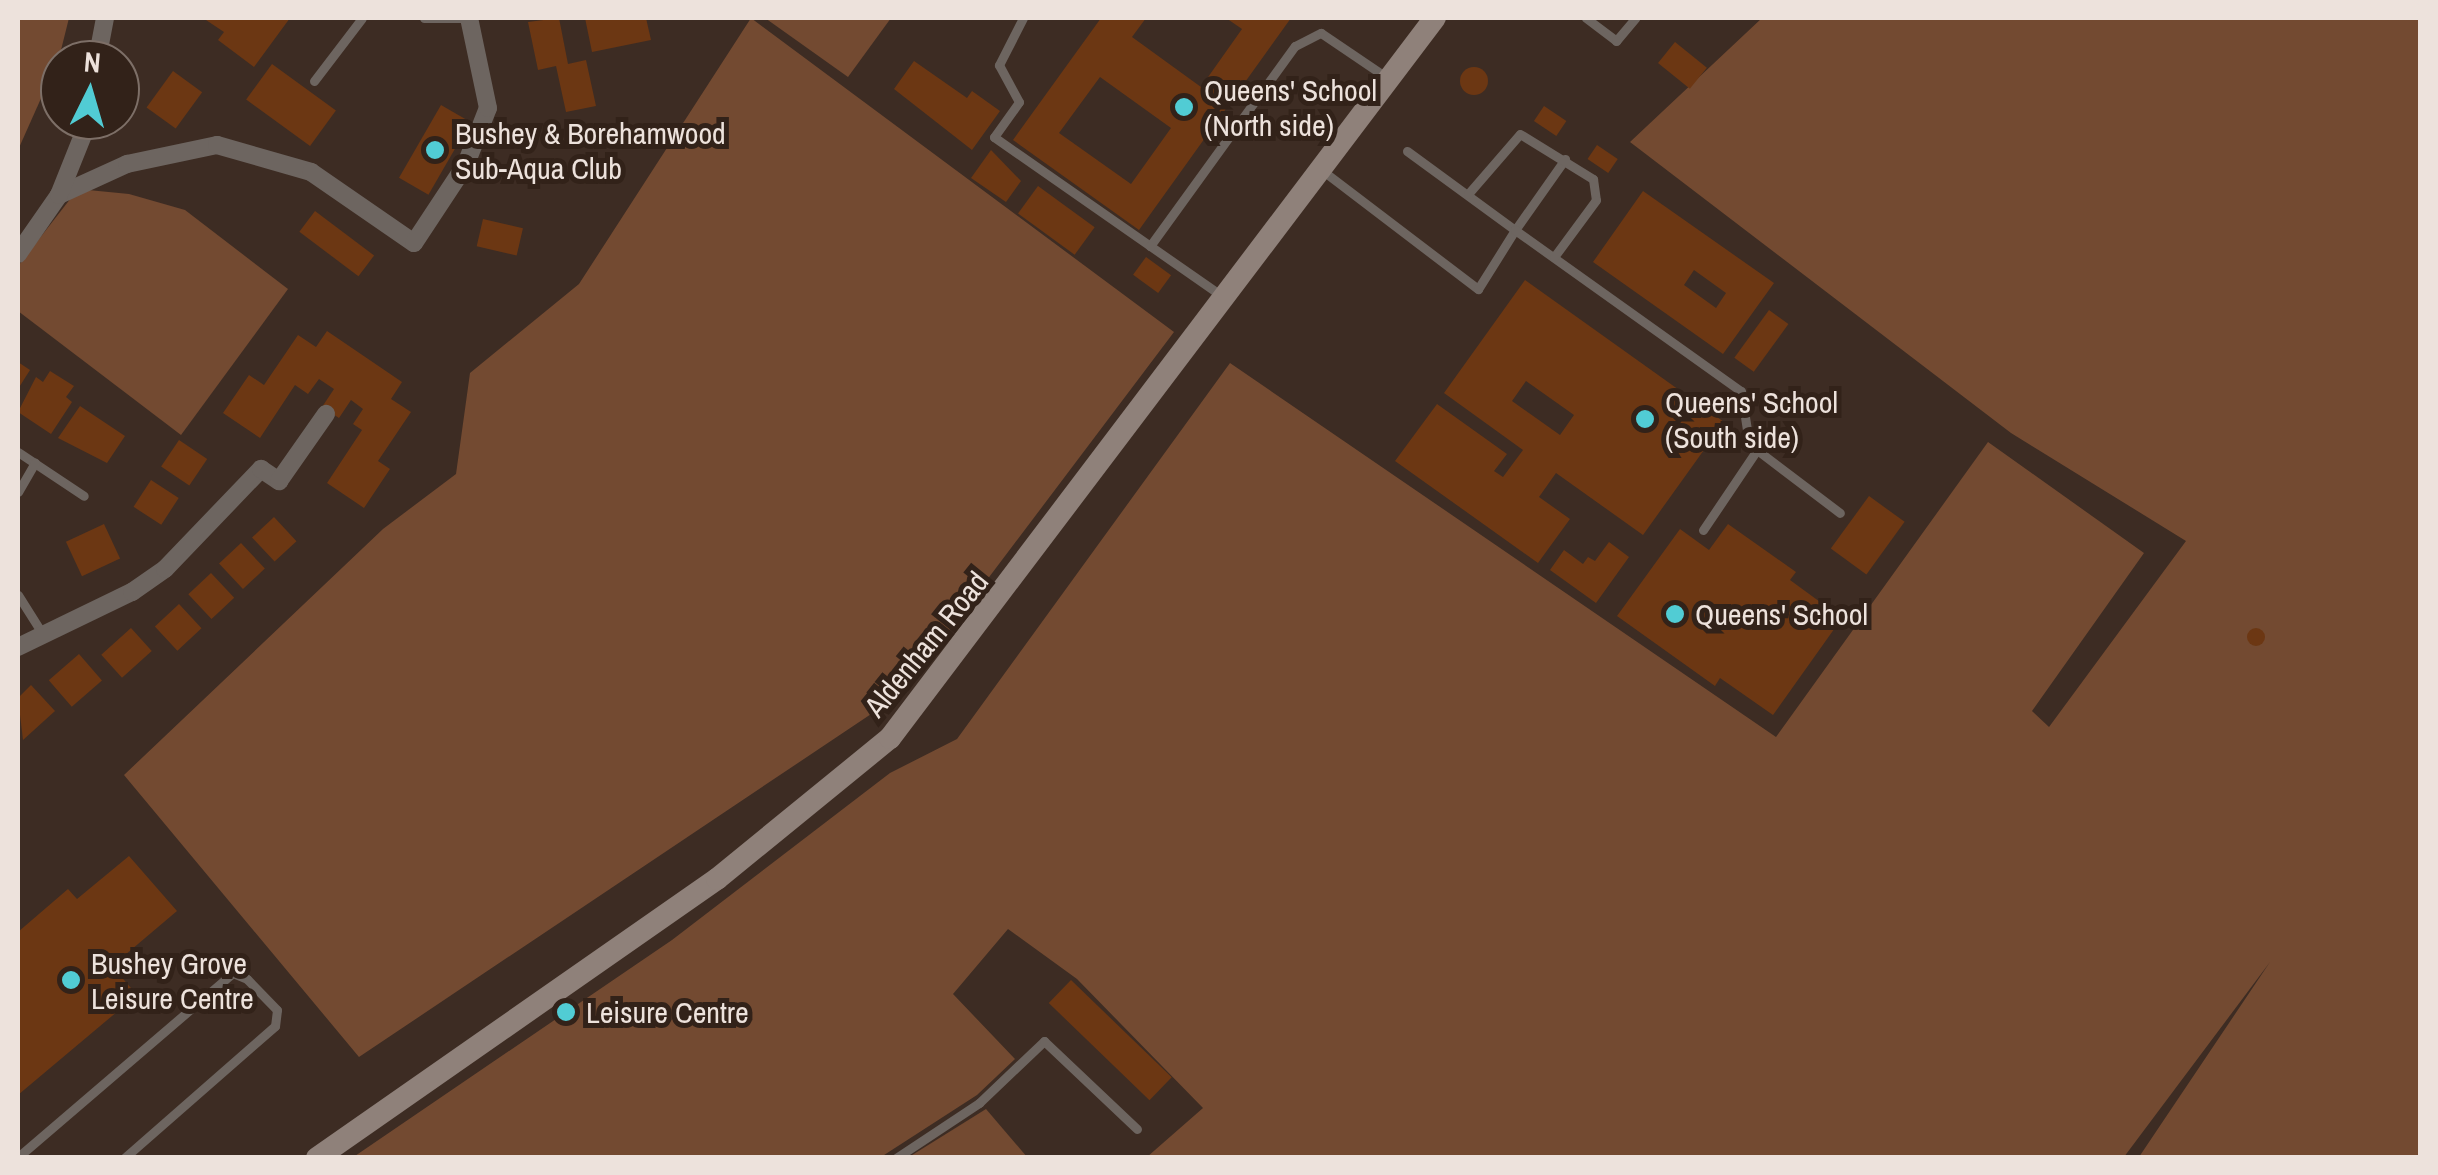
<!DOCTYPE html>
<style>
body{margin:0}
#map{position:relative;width:2438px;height:1175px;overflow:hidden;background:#3d2c23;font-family:"Archivo Narrow",sans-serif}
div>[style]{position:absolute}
.green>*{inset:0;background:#734a31}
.building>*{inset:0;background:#6c3713;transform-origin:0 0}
.round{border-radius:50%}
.lane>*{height:9px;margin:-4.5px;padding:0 4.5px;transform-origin:4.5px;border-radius:4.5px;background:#6d6560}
.street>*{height:18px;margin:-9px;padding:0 9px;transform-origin:9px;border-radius:9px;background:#6d6560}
.secondary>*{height:22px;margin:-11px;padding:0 11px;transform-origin:11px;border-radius:11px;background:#8f817a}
.dots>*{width:28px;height:28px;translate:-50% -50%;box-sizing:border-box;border:5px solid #322219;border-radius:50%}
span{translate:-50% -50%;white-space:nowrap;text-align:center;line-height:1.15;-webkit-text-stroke:10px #322219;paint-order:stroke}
.poi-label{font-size:30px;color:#ede2dc}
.left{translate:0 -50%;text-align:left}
.street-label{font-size:30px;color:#ede2dc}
.frame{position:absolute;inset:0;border:20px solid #ede2dc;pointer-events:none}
.north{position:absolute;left:40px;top:40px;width:100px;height:100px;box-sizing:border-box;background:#322219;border:2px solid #7d6f67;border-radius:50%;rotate:5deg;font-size:28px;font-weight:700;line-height:40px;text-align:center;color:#ede2dc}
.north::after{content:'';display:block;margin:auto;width:35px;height:45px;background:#51ccd4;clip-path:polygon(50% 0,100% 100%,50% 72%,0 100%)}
</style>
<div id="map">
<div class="green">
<div style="clip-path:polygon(18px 18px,69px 18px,59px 58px,18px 150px)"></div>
<div style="clip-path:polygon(751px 18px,1174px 332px,901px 694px,359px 1057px,124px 775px,383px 529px,456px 474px,470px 373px,579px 284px)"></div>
<div style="clip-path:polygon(765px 18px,891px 18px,848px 77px)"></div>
<div style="clip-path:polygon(1762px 18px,2420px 18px,2420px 1157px,2139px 1157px,2270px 962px,2124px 1157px,1147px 1157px,1203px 1108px,1077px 979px,1008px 929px,953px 994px,1015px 1059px,977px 1095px,881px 1157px,352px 1158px,672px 940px,890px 773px,957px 739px,1230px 363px,1776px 737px,1988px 442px,2144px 553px,2032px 711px,2049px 727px,2186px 541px,2011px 433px,1630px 142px)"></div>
<div style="clip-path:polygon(78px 189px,129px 194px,185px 210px,288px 289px,181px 435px,18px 311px,18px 266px)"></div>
<div style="clip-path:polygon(986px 1109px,1027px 1157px,909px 1157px)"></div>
</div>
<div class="building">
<div style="clip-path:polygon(203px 18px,290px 18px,254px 67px,218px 40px,224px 32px)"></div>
<div style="clip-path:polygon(559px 18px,568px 64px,586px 60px,596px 106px,566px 112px,556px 66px,538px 70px,528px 22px)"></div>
<div style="clip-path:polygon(585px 18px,646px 18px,651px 40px,592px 52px)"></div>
<div style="clip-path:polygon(evenodd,1101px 18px,1146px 18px,1132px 37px,1201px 87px,1242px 29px,1226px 18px,1291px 18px,1139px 230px,1013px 140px,1101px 18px,1100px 77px,1171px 128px,1131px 184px,1059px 133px,1100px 77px)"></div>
<div style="left:1675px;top:42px;width:41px;height:27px;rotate:39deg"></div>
<div style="clip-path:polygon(914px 61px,967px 98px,972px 91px,1000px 111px,972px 150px,894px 89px)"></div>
<div style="left:272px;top:64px;width:79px;height:44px;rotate:36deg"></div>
<div class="round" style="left:1460px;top:67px;width:28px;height:28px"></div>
<div style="left:173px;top:71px;width:36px;height:45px;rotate:36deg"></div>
<div style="left:441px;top:105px;width:34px;height:84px;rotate:30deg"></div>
<div style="left:1544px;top:106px;width:27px;height:18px;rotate:34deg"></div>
<div style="left:1597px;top:145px;width:25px;height:17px;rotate:34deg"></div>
<div style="clip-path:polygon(991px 150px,1021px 181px,1006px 202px,971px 178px)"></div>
<div style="left:1038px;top:186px;width:70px;height:34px;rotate:36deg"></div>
<div style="clip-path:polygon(evenodd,1643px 191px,1774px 283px,1723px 354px,1593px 262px,1643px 191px,1694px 270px,1726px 293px,1716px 308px,1684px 285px,1694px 270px)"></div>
<div style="left:315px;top:211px;width:74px;height:26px;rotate:37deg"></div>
<div style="left:483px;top:219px;width:41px;height:28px;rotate:13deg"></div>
<div style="left:1146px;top:257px;width:31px;height:22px;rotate:36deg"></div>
<div style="clip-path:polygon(evenodd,1525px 280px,1724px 422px,1643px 535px,1556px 473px,1539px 497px,1570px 519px,1538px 563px,1395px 461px,1437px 404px,1507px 454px,1494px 471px,1503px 477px,1523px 450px,1444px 393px,1525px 280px,1526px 381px,1574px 415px,1560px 435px,1512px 401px,1526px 381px)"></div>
<div style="left:1769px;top:310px;width:24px;height:59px;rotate:36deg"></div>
<div style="clip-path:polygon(327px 331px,402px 382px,391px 399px,411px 412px,378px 461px,390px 469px,364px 508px,327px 483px,362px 430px,353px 424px,363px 409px,351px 400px,339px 418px,322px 407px,334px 389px,319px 379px,308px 394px,295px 385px,260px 438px,223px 413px,249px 375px,264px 385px,298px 335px,316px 347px)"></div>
<div style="clip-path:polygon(18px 362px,30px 370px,18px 389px)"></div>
<div style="clip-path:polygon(50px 371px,74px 386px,66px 397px,72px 402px,51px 434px,18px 412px,36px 377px,43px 382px)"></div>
<div style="clip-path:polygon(80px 406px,125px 436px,107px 463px,58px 438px)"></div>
<div style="left:179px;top:440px;width:34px;height:32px;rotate:34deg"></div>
<div style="left:151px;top:480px;width:33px;height:32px;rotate:33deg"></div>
<div style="left:1869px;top:496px;width:44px;height:65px;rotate:36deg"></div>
<div style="left:274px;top:517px;width:33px;height:30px;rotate:47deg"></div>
<div style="left:104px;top:524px;width:38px;height:42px;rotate:65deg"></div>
<div style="clip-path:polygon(1728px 524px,1796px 572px,1790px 580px,1842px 618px,1773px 715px,1720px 678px,1715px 686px,1617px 616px,1680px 529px,1709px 550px)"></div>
<div style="clip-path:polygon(1609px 542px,1629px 557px,1596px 603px,1550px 570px,1564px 550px,1583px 564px,1588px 557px,1595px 561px)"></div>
<div style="left:241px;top:543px;width:35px;height:30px;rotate:47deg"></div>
<div style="left:211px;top:573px;width:34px;height:31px;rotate:47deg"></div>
<div style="left:179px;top:604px;width:33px;height:33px;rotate:47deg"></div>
<div class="round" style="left:2247px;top:628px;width:18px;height:18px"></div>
<div style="left:131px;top:628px;width:31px;height:40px;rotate:48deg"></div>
<div style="left:79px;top:654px;width:35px;height:40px;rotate:49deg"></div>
<div style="clip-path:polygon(31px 685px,55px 711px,23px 740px,18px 698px)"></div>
<div style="clip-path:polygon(129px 856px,177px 911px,112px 966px,137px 995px,18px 1095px,18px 932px,68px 889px,77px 899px)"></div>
<div style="left:1071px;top:980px;width:140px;height:32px;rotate:44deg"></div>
</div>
<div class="lane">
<div style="left:424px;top:18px;width:38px"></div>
<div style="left:1023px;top:18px;width:53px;rotate:117.1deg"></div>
<div style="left:999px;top:65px;width:42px;rotate:61.6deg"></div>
<div style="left:1019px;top:102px;width:43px;rotate:125.5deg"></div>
<div style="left:994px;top:137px;width:278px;rotate:34.9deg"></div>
<div style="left:1586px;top:18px;width:38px;rotate:37deg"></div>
<div style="left:1616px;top:41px;width:30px;rotate:-50deg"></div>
<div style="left:314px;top:81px;width:79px;rotate:-52.7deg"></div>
<div style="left:1407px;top:151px;width:134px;rotate:36.2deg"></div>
<div style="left:1515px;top:230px;width:87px;rotate:-54.8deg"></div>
<div style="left:1323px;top:171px;width:195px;rotate:37.3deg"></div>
<div style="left:1478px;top:289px;width:70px;rotate:-57.9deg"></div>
<div style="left:1515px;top:230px;width:277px;rotate:35.5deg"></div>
<div style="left:1741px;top:391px;width:46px;rotate:81.2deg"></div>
<div style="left:1748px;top:436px;width:17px;rotate:57deg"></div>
<div style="left:1757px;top:450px;width:104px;rotate:37.2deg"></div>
<div style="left:1468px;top:194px;width:79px;rotate:-49.1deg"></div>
<div style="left:1520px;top:134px;width:86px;rotate:31.7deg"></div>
<div style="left:1593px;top:179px;width:21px;rotate:82deg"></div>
<div style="left:1596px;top:200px;width:71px;rotate:126.4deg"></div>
<div style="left:1150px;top:246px;width:247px;rotate:-54.1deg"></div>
<div style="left:1295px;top:46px;width:29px;rotate:-27deg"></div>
<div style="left:1321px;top:33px;width:78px;rotate:34.1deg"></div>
<div style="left:18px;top:452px;width:79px;rotate:33.7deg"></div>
<div style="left:18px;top:492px;width:34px;rotate:-60deg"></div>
<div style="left:1703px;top:530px;width:97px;rotate:-56deg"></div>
<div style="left:18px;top:595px;width:41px;rotate:57.8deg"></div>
<div style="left:18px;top:1157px;width:283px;rotate:-40.6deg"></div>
<div style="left:233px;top:973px;width:15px;rotate:23deg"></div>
<div style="left:247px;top:979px;width:43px;rotate:45.9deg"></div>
<div style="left:277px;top:1010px;width:16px;rotate:97deg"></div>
<div style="left:275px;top:1026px;width:201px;rotate:138.8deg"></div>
<div style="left:896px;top:1158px;width:100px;rotate:-33.5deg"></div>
<div style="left:979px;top:1103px;width:90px;rotate:-43.6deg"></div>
<div style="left:1044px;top:1041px;width:128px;rotate:43.4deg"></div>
</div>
<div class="street">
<div style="left:97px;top:60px;width:43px;rotate:-79.2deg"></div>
<div style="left:59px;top:195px;width:75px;rotate:-24.5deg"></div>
<div style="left:127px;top:164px;width:92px;rotate:-11.9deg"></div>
<div style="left:217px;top:145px;width:98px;rotate:16deg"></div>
<div style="left:311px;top:172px;width:125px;rotate:34.6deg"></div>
<div style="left:414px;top:243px;width:95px;rotate:-56.6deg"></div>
<div style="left:466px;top:164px;width:60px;rotate:-68.6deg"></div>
<div style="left:488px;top:108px;width:92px;rotate:-101.9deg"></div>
<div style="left:18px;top:254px;width:72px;rotate:-55.2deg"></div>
<div style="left:59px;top:195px;width:81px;rotate:-68.2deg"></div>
<div style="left:18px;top:647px;width:127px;rotate:-25.8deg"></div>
<div style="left:132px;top:592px;width:40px;rotate:-34.9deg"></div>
<div style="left:165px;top:569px;width:139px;rotate:-46.2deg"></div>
<div style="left:261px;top:469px;width:22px;rotate:34deg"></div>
<div style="left:279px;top:481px;width:82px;rotate:-55deg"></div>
</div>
<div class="secondary">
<div style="left:317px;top:1158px;width:488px;rotate:-34.9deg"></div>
<div style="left:717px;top:879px;width:223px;rotate:-39.2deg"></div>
<div style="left:890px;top:738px;width:903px;rotate:-52.88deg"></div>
</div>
<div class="dots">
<div style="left:1184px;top:107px;background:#51ccd4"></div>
<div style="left:435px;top:150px;background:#51ccd4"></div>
<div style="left:1645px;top:419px;background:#51ccd4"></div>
<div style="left:1675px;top:614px;background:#51ccd4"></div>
<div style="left:71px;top:980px;background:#51ccd4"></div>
<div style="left:566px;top:1012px;background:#51ccd4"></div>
</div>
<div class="poi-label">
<span class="left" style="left:1204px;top:107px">Queens' School<br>(North side)</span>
<span class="left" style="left:455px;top:150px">Bushey &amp; Borehamwood<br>Sub-Aqua Club</span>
<span class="left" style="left:1665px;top:419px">Queens' School<br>(South side)</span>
<span class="left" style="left:1695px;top:614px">Queens' School</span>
<span class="left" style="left:91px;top:980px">Bushey Grove<br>Leisure Centre</span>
<span class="left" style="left:586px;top:1012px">Leisure Centre</span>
</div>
<div class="street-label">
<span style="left:926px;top:644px;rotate:-51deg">Aldenham Road</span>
</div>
<div class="frame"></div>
<div class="north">N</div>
</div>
